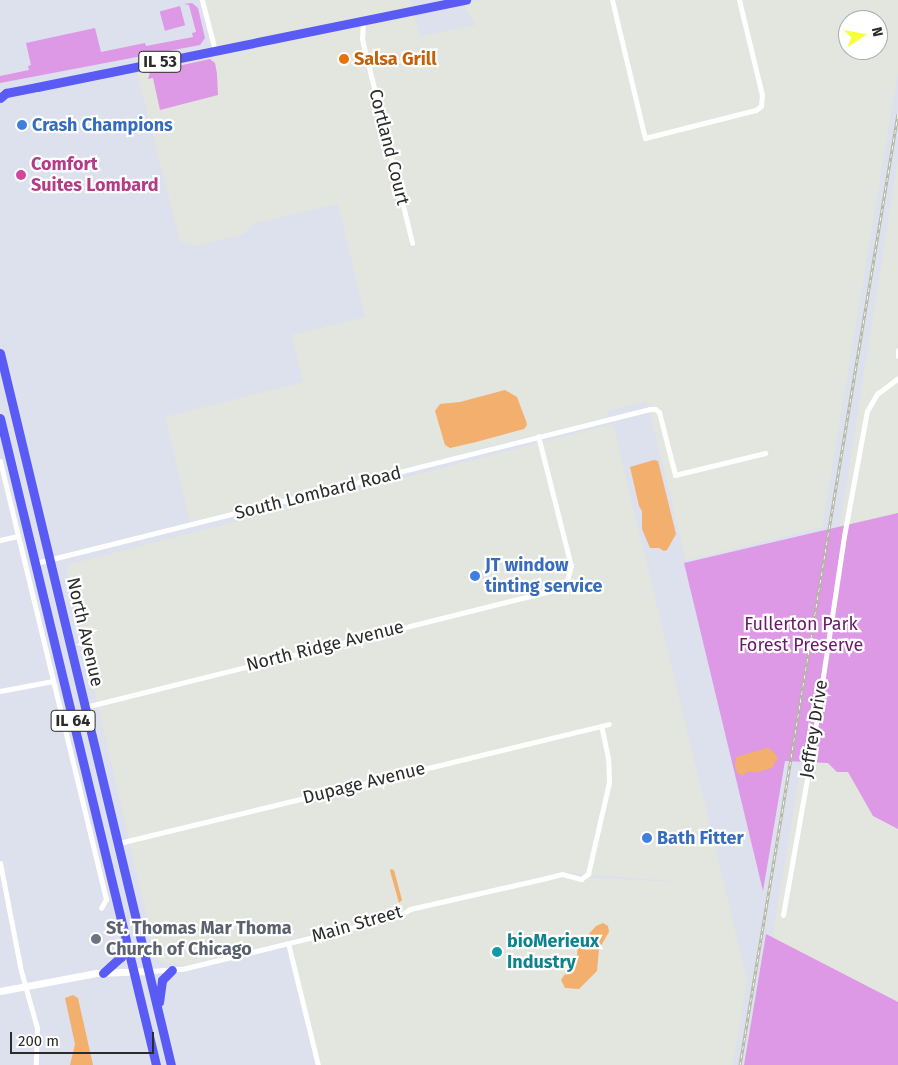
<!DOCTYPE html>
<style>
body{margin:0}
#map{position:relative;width:898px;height:1065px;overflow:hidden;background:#dde0ed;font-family:"Fira Sans",sans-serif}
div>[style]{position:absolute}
.industrial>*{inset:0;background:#e2e6de}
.green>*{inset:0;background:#dd98e6;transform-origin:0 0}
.water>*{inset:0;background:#f2af6d}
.minor>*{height:5px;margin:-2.5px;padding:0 2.5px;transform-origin:2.5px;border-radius:2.5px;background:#fff}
.tertiary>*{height:7px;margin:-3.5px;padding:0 3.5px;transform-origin:3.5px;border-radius:3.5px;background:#fff}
.primary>*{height:9px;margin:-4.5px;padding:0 4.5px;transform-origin:4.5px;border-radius:4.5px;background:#5a5bf5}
.rail>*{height:3px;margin-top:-1.5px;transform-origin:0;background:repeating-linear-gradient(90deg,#fff 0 4px,#b4b69f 0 8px);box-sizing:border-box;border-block:1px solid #b4b69f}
.dots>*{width:14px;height:14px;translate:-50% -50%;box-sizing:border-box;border:2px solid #fff;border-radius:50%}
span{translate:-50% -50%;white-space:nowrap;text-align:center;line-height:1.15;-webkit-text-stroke:4.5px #fff;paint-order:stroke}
.shield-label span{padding:1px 4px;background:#fff;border:1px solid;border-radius:4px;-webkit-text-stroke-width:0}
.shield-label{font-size:16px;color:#2b2b2b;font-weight:700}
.food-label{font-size:18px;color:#c56008;font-weight:700}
.left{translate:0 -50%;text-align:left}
.shop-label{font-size:18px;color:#366cbe;font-weight:700}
.street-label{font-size:18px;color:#2b2b2b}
.hotel-label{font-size:18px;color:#b23c85;font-weight:700}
.park-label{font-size:18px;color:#6b186a}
.worship-label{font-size:18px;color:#5b616d;font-weight:700}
.culture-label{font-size:18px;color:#0d838f;font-weight:700}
.north{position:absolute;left:838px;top:10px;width:50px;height:50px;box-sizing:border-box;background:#fff;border:1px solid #aaa;border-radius:50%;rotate:78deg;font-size:14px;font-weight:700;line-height:20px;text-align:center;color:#2b2b2b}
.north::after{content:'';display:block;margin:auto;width:18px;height:22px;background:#f7ff38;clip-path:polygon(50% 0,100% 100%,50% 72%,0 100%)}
.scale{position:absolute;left:10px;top:1032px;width:144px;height:22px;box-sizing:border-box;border:2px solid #2b2b2b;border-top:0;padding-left:6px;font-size:15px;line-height:18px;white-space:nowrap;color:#2b2b2b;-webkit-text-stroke:4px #fff;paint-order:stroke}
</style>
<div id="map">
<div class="industrial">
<div style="clip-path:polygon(204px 0,411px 0,413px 8px,214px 48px)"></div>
<div style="clip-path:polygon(evenodd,481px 0,898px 0,898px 71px,822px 527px,686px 561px,647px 401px,607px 411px,608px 417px,190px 522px,165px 417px,303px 382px,292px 335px,365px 317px,338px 204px,255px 223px,244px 234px,195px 246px,180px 241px,137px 73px,414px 14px,420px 36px,476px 25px,463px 4px,481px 0,848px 20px,878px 20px,878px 50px,848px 50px,848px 20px)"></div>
<div style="clip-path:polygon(898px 159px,898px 513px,840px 527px)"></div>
<div style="clip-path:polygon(613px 424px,747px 979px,733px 1065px,320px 1065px,290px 944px,401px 918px,413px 910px,562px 876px,696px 883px,560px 872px,185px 966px,160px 961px,156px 956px,66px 567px,71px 564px)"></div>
<div style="clip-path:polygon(802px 762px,828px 763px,832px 769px,848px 772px,873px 816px,898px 829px,898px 1002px,772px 938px)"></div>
</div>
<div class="green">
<div style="clip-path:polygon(192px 3px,198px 8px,205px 38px,200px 45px,0 83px,0 76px,29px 70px,28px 66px,31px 65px,26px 43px,95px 28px,101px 52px,145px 43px,146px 46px,193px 37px,192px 33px,196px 32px,189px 5px,184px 4px)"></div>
<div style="left:180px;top:6px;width:20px;height:21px;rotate:75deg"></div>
<div style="clip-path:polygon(210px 59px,215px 63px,217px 74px,218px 95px,160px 110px,153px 78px,148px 79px,150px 72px)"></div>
<div style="clip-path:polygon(898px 513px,898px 829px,873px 816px,848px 772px,837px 772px,828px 763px,785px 761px,763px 891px,684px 563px)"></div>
<div style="clip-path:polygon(766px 934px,898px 1002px,898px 1065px,744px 1065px)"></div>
</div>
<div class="water">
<div style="clip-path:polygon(505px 390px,517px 397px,526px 421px,527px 425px,524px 429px,476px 442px,450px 448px,445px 445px,435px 411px,440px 404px,460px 402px)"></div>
<div style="clip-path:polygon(654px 460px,658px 461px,676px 534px,667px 550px,664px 551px,659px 548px,650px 548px,642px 529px,642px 511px,639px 506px,630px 467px)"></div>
<div style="clip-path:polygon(767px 748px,770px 749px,778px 757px,772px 768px,758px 772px,747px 772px,742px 776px,737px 772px,735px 767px,736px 757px)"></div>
<div style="clip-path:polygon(391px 869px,394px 870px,402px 900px,399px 903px,390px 871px)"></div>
<div style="clip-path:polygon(603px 923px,608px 926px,609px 932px,599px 949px,597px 971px,579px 989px,565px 988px,561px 980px,577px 955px,578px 946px,596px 926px)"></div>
<div style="clip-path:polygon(73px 995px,78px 998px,93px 1065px,70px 1065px,75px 1044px,65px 998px)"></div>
</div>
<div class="minor">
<div style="left:202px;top:0;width:53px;rotate:75.7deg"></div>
<div style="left:612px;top:0;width:142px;rotate:76.6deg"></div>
<div style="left:645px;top:138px;width:114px;rotate:-14.2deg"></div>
<div style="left:756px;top:110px;width:6px;rotate:-39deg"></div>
<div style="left:761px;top:106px;width:11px;rotate:-85deg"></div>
<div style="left:762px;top:95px;width:98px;rotate:-103.6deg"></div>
<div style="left:363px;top:21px;width:18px;rotate:93deg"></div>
<div style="left:362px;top:39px;width:210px;rotate:76.2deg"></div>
<div style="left:898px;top:350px;width:6px;rotate:90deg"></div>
<div style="left:0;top:461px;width:451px;rotate:76.4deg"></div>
<div style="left:106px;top:899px;width:10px;rotate:119deg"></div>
<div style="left:0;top:540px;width:18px;rotate:-13deg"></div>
<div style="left:36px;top:563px;width:633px;rotate:-14.08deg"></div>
<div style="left:650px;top:409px;width:5px"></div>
<div style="left:655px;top:409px;width:5px;rotate:37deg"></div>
<div style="left:659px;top:412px;width:65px;rotate:75.7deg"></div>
<div style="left:675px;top:475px;width:93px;rotate:-13.7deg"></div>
<div style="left:0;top:691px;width:54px;rotate:-10.7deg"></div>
<div style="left:85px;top:707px;width:495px;rotate:-14deg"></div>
<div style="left:565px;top:587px;width:22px;rotate:-74deg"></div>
<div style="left:571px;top:566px;width:134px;rotate:-104.2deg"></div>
<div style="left:119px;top:843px;width:504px;rotate:-13.65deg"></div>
<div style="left:0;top:863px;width:110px;rotate:79deg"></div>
<div style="left:21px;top:971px;width:59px;rotate:74.3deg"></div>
<div style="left:37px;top:1028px;width:37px;rotate:92deg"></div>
<div style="left:783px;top:915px;width:160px;rotate:-80deg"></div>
<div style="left:811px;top:757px;width:223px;rotate:-81.5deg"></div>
<div style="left:844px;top:536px;width:127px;rotate:-79.6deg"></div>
<div style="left:867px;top:411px;width:20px;rotate:-60deg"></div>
<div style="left:877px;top:394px;width:26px;rotate:-37deg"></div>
<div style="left:288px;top:943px;width:126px;rotate:76.2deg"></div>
<div style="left:150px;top:971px;width:32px;rotate:-4deg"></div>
<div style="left:182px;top:969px;width:223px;rotate:-13.7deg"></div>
<div style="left:399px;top:916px;width:13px;rotate:-32deg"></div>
<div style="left:410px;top:909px;width:139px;rotate:-12.8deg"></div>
<div style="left:546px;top:878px;width:16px;rotate:-14deg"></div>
<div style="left:562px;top:874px;width:20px;rotate:15deg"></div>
<div style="left:581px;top:879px;width:9px;rotate:-36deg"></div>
<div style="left:588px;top:874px;width:94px;rotate:-77.1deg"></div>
<div style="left:609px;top:782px;width:24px;rotate:-92deg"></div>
<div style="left:608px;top:758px;width:33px;rotate:-102deg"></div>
</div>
<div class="tertiary">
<div style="left:0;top:991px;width:98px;rotate:-10.6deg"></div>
<div style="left:96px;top:973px;width:54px;rotate:-2.1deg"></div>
</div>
<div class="primary">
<div style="left:0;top:98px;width:8px;rotate:-40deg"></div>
<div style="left:6px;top:93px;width:32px;rotate:-11deg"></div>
<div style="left:37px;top:87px;width:438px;rotate:-11.5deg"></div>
<div style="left:0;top:353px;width:732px;rotate:76.5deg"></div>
<div style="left:0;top:418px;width:666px;rotate:76.44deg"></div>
<div style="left:103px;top:973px;width:24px;rotate:-42deg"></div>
<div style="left:121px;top:957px;width:15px;rotate:-74deg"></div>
<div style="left:159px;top:1002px;width:22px;rotate:-82deg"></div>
<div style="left:162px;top:980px;width:14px;rotate:-45deg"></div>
</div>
<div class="rail">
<div style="left:740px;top:1065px;width:964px;rotate:-80.57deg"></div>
</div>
<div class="dots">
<div style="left:344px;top:59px;background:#e8710a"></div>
<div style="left:22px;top:125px;background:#3f7fe0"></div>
<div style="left:21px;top:175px;background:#d1479c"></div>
<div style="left:475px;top:576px;background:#3f7fe0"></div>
<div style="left:647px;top:838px;background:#3f7fe0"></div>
<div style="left:96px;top:939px;background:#6b7280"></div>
<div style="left:497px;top:952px;background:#0f9aa8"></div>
</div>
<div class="shield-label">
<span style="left:160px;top:62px">IL 53</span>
<span style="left:73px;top:721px">IL 64</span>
</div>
<div class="food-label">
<span class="left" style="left:354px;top:59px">Salsa Grill</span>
</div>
<div class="shop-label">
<span class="left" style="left:32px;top:125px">Crash Champions</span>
<span class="left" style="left:485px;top:576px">JT window<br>tinting service</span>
<span class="left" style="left:657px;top:838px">Bath Fitter</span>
</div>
<div class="street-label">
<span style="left:389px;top:147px;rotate:76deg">Cortland Court</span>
<span style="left:318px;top:493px;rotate:-14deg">South Lombard Road</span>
<span style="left:85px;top:632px;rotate:77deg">North Avenue</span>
<span style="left:325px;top:646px;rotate:-14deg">North Ridge Avenue</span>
<span style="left:814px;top:729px;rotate:-81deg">Jeffrey Drive</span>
<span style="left:364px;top:783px;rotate:-14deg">Dupage Avenue</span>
<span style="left:357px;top:924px;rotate:-16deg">Main Street</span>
</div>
<div class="hotel-label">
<span class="left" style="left:31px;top:175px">Comfort<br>Suites Lombard</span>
</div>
<div class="park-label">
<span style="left:801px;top:635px">Fullerton Park<br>Forest Preserve</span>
</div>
<div class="worship-label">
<span class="left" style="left:106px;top:939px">St. Thomas Mar Thoma<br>Church of Chicago</span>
</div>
<div class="culture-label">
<span class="left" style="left:507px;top:952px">bioMerieux<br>Industry</span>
</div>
<div class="north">N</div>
<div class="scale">200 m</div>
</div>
